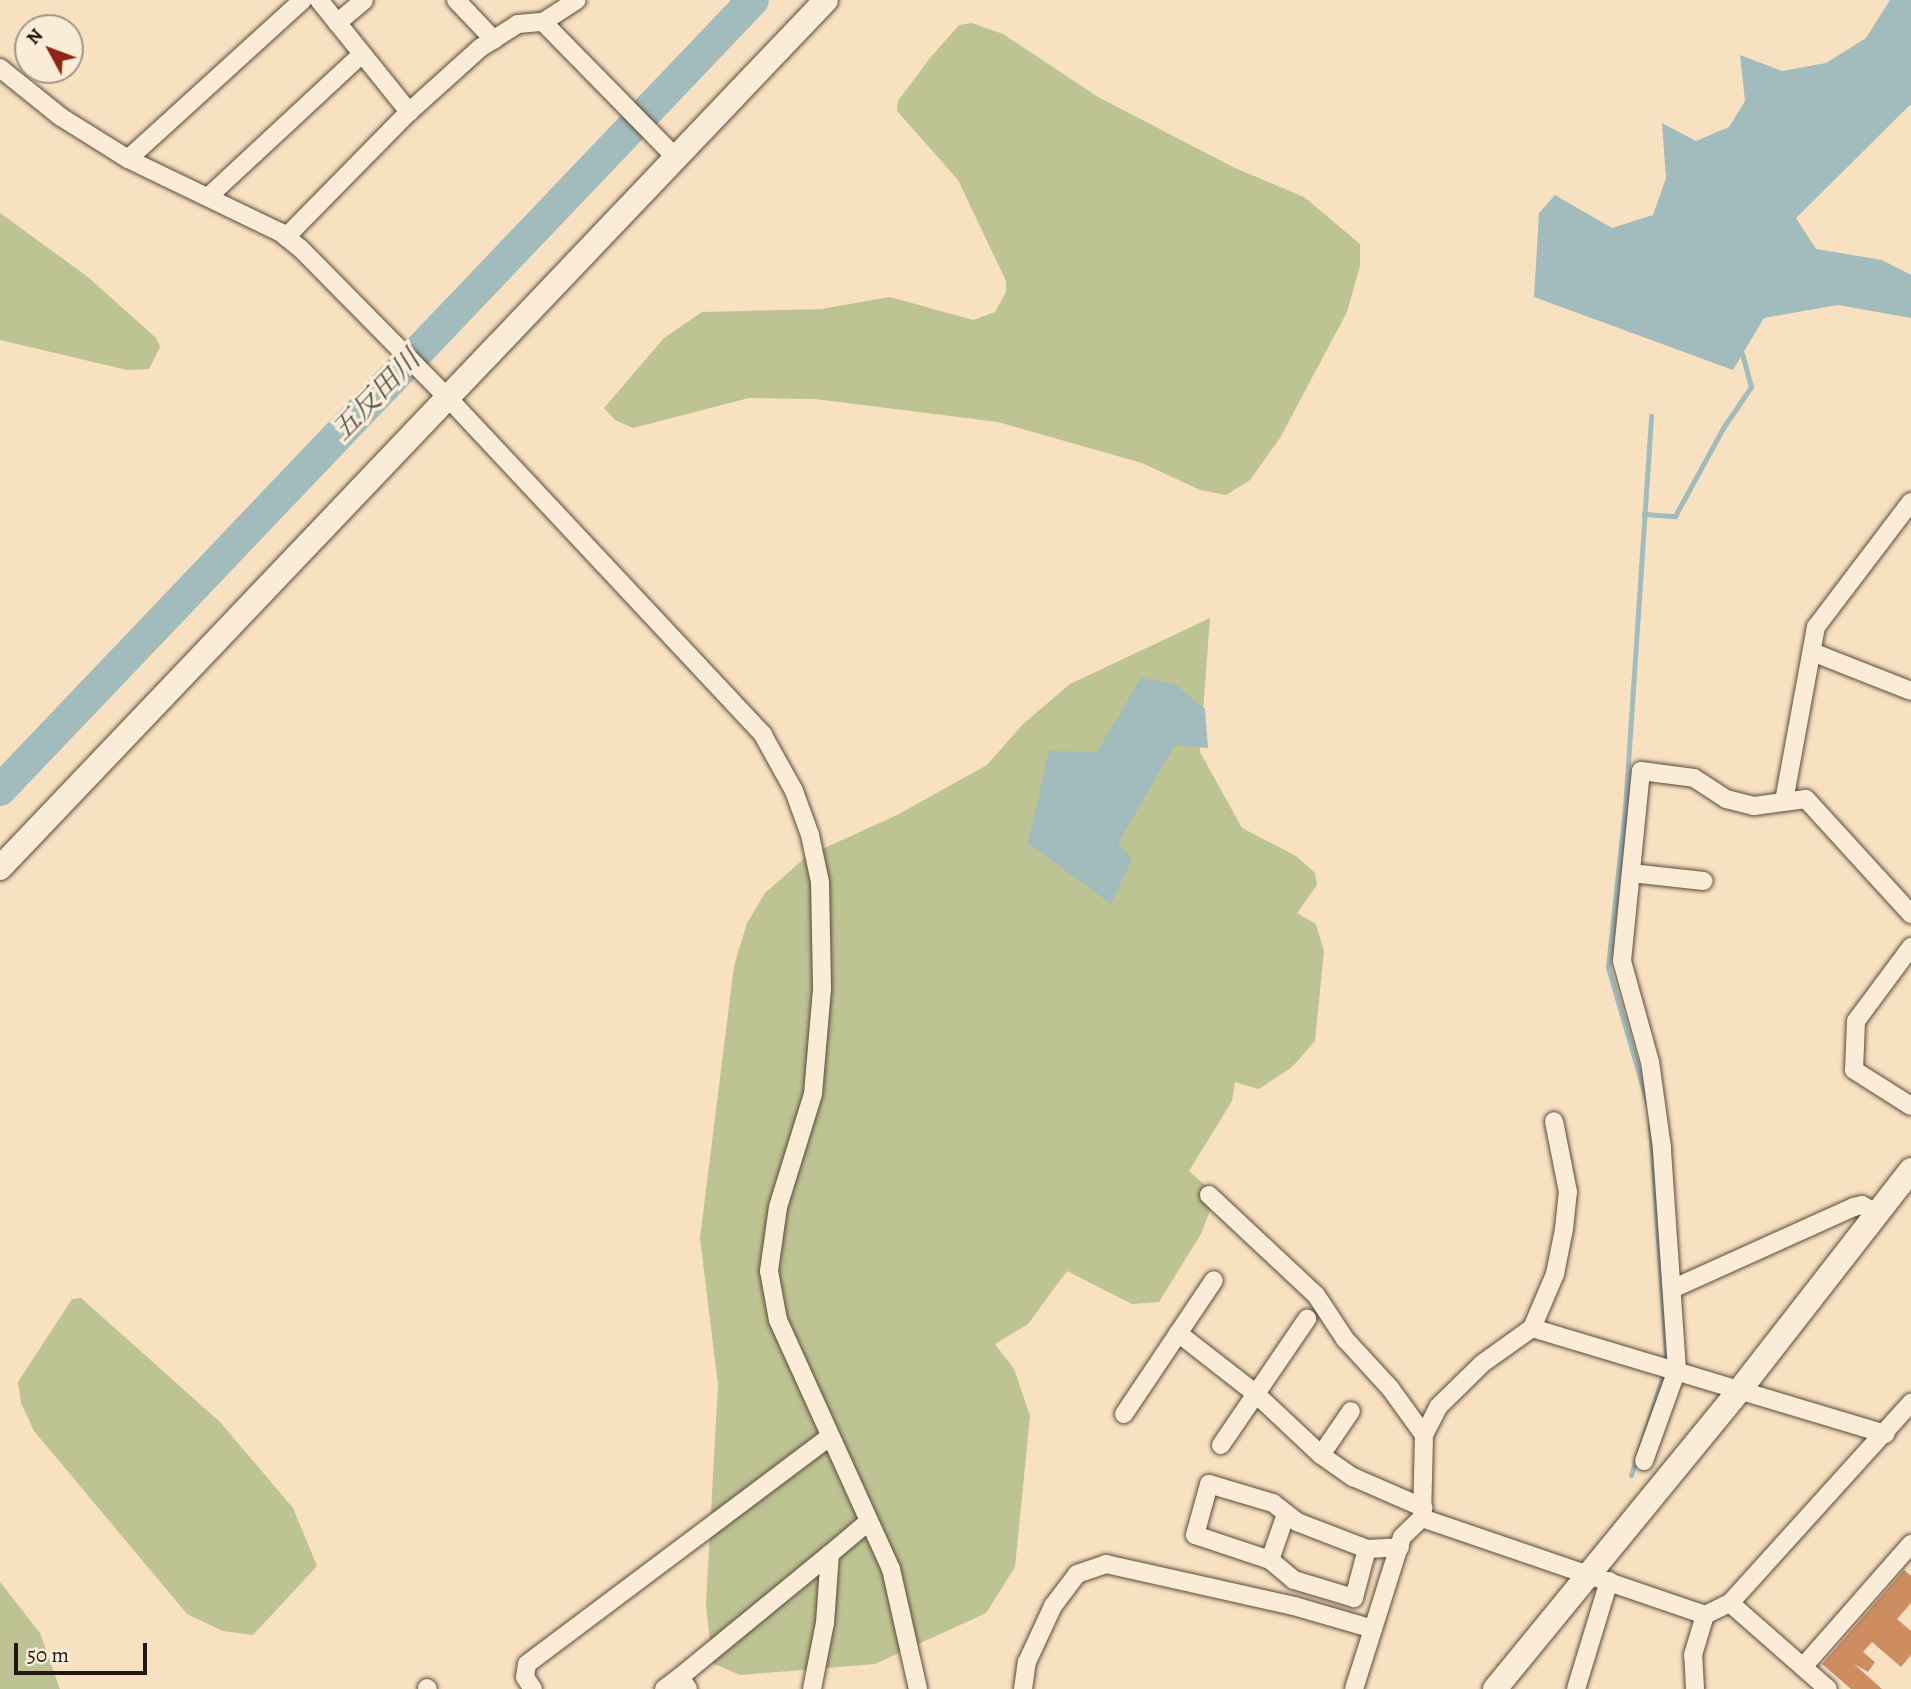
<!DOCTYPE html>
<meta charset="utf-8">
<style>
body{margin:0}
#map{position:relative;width:1911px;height:1689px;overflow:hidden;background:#f8e1c0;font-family:Alegreya,"Noto Serif JP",serif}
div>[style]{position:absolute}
.green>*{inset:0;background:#bdc392}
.water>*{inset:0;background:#a2bbbc}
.stream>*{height:5px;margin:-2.5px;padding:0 2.5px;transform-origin:2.5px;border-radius:2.5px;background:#a2bbbc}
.river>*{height:32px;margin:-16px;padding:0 16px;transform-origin:16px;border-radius:16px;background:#a2bbbc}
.building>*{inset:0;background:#cd8d61}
.roads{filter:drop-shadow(0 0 2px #594a3d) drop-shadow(0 0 2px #594a3d)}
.street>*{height:18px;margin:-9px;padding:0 9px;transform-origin:9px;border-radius:9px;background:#faecd6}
.secondary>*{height:24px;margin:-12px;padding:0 12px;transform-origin:12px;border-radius:12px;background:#faecd6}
span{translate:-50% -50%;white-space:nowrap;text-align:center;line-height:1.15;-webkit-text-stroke:7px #faecd6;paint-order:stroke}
.water-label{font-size:28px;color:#50504d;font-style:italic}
.north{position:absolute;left:14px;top:14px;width:70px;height:70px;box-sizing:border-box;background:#faecd6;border:2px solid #a49787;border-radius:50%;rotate:311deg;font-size:19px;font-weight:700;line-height:28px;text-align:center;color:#241711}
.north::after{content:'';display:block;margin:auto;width:24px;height:32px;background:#8f2418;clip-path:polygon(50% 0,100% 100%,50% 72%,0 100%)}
.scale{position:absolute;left:14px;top:1643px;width:133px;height:32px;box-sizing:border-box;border:4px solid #241711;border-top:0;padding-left:9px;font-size:21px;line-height:24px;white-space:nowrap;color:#241711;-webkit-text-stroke:5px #faecd6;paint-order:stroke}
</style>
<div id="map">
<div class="green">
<div style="clip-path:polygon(972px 23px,1003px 34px,1098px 97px,1235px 168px,1304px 197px,1360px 244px,1360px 266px,1347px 312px,1280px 438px,1250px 480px,1226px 495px,1200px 490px,1142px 463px,998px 422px,815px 399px,749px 398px,633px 428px,615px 420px,604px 408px,664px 338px,702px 312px,821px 309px,890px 297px,973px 320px,995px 312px,1006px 292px,1006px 281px,958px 180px,897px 111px,898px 101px,930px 58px,959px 25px)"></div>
<div style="clip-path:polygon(0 213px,88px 277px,156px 338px,160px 347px,149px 369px,127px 370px,0 340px)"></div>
<div style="clip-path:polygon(1210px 618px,1200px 752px,1242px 828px,1296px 856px,1315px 873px,1317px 885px,1297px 913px,1316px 924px,1324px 951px,1315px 1041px,1292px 1067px,1259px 1089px,1235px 1082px,1232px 1101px,1189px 1171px,1216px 1195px,1201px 1234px,1159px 1302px,1132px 1304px,1067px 1271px,1028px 1324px,995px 1344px,1014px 1369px,1030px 1416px,1015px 1567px,986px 1613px,875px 1664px,740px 1675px,712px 1663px,706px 1604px,718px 1385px,700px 1238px,734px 966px,747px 923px,765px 893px,807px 856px,897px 815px,987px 765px,1023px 724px,1070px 684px)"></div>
<div style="clip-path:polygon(81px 1298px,220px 1422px,293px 1508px,317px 1566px,253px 1635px,223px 1631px,187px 1614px,34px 1431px,21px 1403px,18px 1382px,72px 1299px)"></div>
<div style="clip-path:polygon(0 1582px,40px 1633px,60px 1689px,0 1689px)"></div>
</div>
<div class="water">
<div style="clip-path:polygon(1890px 0,1911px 0,1911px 104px,1796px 218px,1816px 249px,1882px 260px,1911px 275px,1911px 318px,1838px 305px,1764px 318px,1733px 370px,1534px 297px,1539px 213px,1555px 195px,1612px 228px,1653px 215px,1666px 178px,1662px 123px,1696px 141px,1729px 127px,1745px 101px,1740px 55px,1782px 71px,1826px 63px,1866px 38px)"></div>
<div style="clip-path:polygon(1141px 678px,1175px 684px,1205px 709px,1208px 748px,1175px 745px,1118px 843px,1132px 859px,1111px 904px,1028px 843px,1049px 751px,1097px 752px)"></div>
</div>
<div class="stream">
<div style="left:1644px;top:514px;width:31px;rotate:4deg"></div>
<div style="left:1675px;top:516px;width:100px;rotate:-61.4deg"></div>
<div style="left:1723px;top:428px;width:50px;rotate:-55.7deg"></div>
<div style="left:1751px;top:387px;width:34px;rotate:-105deg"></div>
<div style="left:1648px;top:1105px;width:144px;rotate:-106.2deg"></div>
<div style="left:1608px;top:967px;width:159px;rotate:-83.9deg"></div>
<div style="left:1625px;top:809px;width:394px;rotate:-86.2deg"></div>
<div style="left:1631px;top:1475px;width:104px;rotate:-72.1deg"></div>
<div style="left:1663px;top:1376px;width:22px;rotate:-82deg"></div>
<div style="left:1666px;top:1354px;width:230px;rotate:-94deg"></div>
</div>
<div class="river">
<div style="left:0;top:790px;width:1091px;rotate:-46.37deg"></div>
</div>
<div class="building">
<div style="clip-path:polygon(1904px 1570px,1911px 1576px,1911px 1603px,1897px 1619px,1911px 1631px,1911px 1655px,1901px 1667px,1872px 1642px,1863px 1652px,1875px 1662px,1868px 1672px,1854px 1664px,1882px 1689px,1851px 1689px,1822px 1664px)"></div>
</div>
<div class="roads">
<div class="street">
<div style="left:319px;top:0;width:144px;rotate:51.2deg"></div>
<div style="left:456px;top:0;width:55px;rotate:46.5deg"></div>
<div style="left:543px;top:22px;width:40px;rotate:-32.9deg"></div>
<div style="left:337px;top:23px;width:35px;rotate:-40deg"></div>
<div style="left:0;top:68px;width:78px;rotate:38.8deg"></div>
<div style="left:61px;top:117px;width:79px;rotate:32.1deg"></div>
<div style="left:128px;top:159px;width:169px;rotate:25.7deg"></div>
<div style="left:280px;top:232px;width:27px;rotate:39deg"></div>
<div style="left:301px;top:249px;width:211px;rotate:45.4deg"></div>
<div style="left:449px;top:399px;width:460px;rotate:46.9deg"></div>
<div style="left:763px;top:735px;width:64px;rotate:61deg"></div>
<div style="left:794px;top:791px;width:47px;rotate:70deg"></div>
<div style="left:810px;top:835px;width:48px;rotate:78deg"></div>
<div style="left:820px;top:882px;width:107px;rotate:88.9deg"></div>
<div style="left:822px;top:989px;width:105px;rotate:94.9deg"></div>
<div style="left:813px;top:1094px;width:118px;rotate:107.2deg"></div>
<div style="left:778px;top:1207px;width:65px;rotate:98deg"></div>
<div style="left:769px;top:1271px;width:50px;rotate:79.6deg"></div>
<div style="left:778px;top:1320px;width:273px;rotate:65.6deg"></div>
<div style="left:891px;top:1569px;width:123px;rotate:77.3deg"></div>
<div style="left:128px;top:159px;width:236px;rotate:-42.3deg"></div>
<div style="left:208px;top:197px;width:209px;rotate:-42.9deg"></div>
<div style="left:286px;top:237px;width:175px;rotate:-45.5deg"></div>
<div style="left:409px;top:112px;width:96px;rotate:-42deg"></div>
<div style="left:480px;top:48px;width:45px;rotate:-32.3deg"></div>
<div style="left:518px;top:24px;width:25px;rotate:-5deg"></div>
<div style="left:543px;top:22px;width:190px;rotate:45.6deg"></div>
<div style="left:1812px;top:652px;width:106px;rotate:21.5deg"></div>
<div style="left:1784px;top:801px;width:177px;rotate:-79.6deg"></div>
<div style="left:1816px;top:627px;width:157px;rotate:-52.8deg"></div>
<div style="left:1631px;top:873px;width:73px;rotate:6.3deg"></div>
<div style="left:1911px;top:947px;width:92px;rotate:126.6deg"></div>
<div style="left:1856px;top:1021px;width:49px;rotate:92.3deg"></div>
<div style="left:1854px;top:1070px;width:67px;rotate:32.3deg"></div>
<div style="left:1209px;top:1195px;width:146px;rotate:43.1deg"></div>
<div style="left:1316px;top:1295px;width:53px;rotate:56.6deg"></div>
<div style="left:1345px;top:1339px;width:67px;rotate:47.4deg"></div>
<div style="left:1390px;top:1388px;width:58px;rotate:54.1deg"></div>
<div style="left:1672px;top:1289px;width:200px;rotate:-24.3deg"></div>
<div style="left:1854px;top:1207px;width:8px;rotate:-14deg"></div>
<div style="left:1862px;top:1205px;width:18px;rotate:29deg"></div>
<div style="left:1532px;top:1328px;width:59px;rotate:-66.9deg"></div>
<div style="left:1555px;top:1274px;width:46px;rotate:-78.7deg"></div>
<div style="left:1564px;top:1229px;width:37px;rotate:-84deg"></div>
<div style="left:1568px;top:1192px;width:72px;rotate:-101.2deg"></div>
<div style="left:1178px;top:1333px;width:99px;rotate:38deg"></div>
<div style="left:1256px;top:1394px;width:89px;rotate:43.2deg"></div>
<div style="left:1321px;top:1455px;width:39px;rotate:35deg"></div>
<div style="left:1353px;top:1477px;width:77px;rotate:23.6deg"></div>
<div style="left:1124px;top:1414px;width:161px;rotate:-56.1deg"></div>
<div style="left:1221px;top:1445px;width:153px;rotate:-55.7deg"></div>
<div style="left:1321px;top:1455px;width:53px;rotate:-55.7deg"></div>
<div style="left:1644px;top:1461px;width:97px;rotate:-70.1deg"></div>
<div style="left:1677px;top:1370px;width:223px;rotate:-93.9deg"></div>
<div style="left:1662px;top:1148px;width:87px;rotate:-97.9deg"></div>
<div style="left:1650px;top:1062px;width:105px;rotate:-105.5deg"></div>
<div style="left:1622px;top:961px;width:191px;rotate:-84.3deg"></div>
<div style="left:1641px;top:771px;width:53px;rotate:7.5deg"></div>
<div style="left:1694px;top:778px;width:38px;rotate:33deg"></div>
<div style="left:1726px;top:799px;width:29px;rotate:14deg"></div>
<div style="left:1754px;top:806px;width:52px;rotate:-7.7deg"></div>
<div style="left:1806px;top:799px;width:156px;rotate:47.6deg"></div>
<div style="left:1422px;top:1518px;width:299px;rotate:18.9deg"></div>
<div style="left:1705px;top:1615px;width:28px;rotate:-26deg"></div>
<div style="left:1730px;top:1603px;width:270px;rotate:-47.9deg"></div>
<div style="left:1367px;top:1549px;width:51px;rotate:104.9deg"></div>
<div style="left:1354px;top:1598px;width:63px;rotate:-163.3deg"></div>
<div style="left:1294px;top:1580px;width:31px;rotate:-140deg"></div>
<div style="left:1270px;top:1560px;width:79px;rotate:-161.6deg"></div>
<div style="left:1195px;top:1535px;width:53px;rotate:-74.6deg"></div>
<div style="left:1209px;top:1484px;width:67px;rotate:16.5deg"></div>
<div style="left:1273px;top:1503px;width:31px;rotate:38deg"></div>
<div style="left:1297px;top:1522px;width:75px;rotate:21.1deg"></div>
<div style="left:1367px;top:1549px;width:33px;rotate:-3deg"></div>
<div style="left:1270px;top:1560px;width:49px;rotate:-70.8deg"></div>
<div style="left:1730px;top:1603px;width:130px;rotate:41.3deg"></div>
<div style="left:1803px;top:1667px;width:164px;rotate:-48.7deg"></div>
<div style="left:680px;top:1677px;width:194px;rotate:-39.4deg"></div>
<div style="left:427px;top:1688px;width:1px;rotate:45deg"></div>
<div style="left:533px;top:1689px;width:14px;rotate:-124deg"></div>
<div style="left:525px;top:1677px;width:13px;rotate:-81deg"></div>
<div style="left:527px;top:1664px;width:376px;rotate:-36.9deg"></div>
<div style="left:664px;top:1689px;width:20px;rotate:-37deg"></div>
<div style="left:680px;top:1677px;width:14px;rotate:56deg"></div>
<div style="left:812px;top:1689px;width:67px;rotate:-78.9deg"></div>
<div style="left:825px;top:1623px;width:69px;rotate:-85.9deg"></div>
<div style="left:830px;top:1554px;width:51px;rotate:-40.2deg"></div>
<div style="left:1023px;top:1689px;width:27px;rotate:-82deg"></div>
<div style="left:1027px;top:1662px;width:62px;rotate:-65.1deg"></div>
<div style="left:1053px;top:1606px;width:40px;rotate:-53deg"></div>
<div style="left:1077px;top:1574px;width:31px;rotate:-19deg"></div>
<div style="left:1106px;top:1564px;width:193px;rotate:12.6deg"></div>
<div style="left:1294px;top:1606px;width:82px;rotate:16.2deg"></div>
<div style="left:1373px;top:1629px;width:96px;rotate:-72.5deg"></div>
<div style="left:1402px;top:1537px;width:28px;rotate:-44deg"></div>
<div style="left:1422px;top:1518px;width:83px;rotate:-88.6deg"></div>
<div style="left:1424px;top:1435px;width:31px;rotate:-63deg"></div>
<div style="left:1438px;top:1407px;width:63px;rotate:-44.4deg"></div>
<div style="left:1483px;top:1363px;width:60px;rotate:-35.5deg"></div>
<div style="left:1532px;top:1328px;width:369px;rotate:16.7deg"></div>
<div style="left:1354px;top:1689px;width:63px;rotate:-72.4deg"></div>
<div style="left:1576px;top:1689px;width:113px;rotate:-73deg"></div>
<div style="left:1695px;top:1689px;width:34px;rotate:-93deg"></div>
<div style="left:1693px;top:1655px;width:42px;rotate:-73.3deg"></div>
</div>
<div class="secondary">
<div style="left:0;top:868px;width:1198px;rotate:-46.42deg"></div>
<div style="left:1495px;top:1689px;width:385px;rotate:-50.7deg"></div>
<div style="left:1739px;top:1391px;width:280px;rotate:-52.1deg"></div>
</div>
</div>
<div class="water-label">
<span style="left:376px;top:395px;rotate:-46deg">五反田川</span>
</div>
<div class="north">N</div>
<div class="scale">50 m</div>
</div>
